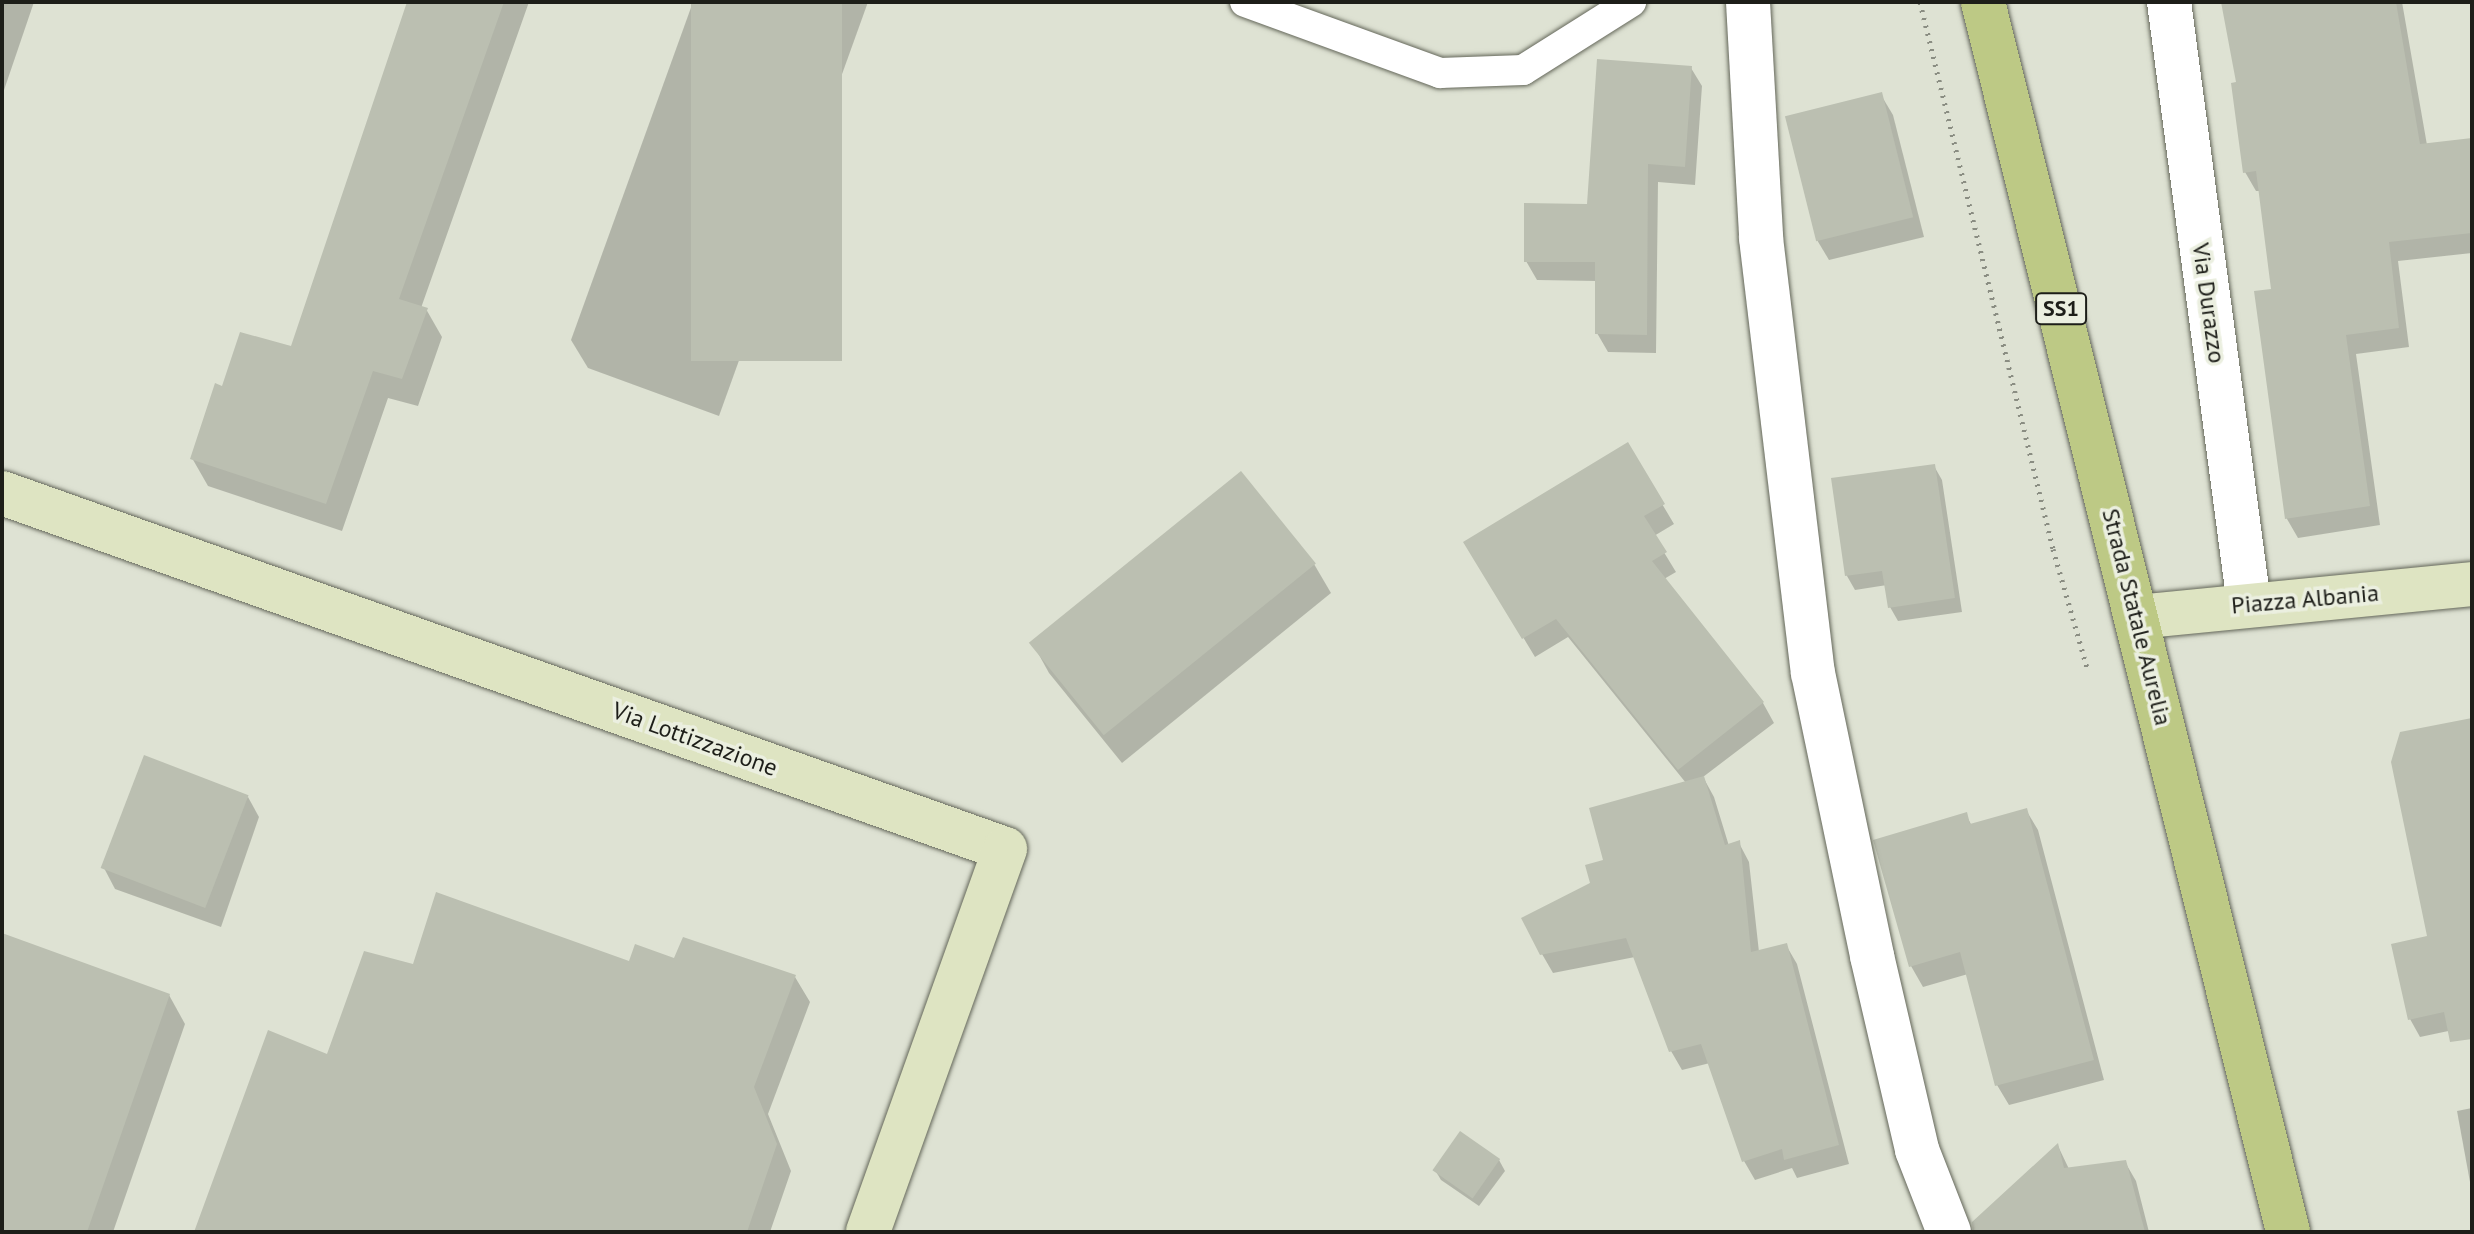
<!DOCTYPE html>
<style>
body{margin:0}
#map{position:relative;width:2474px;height:1234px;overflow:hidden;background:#dee2d3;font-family:"PT Sans",sans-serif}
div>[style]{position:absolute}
.shadow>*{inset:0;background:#0003}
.building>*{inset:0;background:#bbbfb1;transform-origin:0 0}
.path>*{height:5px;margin-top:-2.5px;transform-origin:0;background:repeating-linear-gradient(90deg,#8a8d82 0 2px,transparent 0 8px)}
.roads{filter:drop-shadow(0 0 2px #64675a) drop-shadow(0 0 2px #64675a)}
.lane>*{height:30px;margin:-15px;padding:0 15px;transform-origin:15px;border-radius:15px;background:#fff}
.street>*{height:44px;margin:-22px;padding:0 22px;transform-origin:22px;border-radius:22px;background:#fff}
.secondary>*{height:44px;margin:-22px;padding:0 22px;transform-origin:22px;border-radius:22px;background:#dee4c2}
.primary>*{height:44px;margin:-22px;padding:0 22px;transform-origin:22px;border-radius:22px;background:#bdc985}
span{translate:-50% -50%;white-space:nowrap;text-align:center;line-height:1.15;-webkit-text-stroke:7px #ebefe0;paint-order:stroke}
.shield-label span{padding:2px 6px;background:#ebefe0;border:2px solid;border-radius:6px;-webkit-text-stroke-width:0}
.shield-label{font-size:22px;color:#1d1e19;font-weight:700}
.street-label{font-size:24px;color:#1d1e19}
.frame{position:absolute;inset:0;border:4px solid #1d1e19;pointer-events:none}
</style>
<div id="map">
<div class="shadow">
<div style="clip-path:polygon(2px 2px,34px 2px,2px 96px)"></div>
<div style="clip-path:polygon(409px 2px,529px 2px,421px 308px,426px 309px,442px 337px,418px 406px,388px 398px,342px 531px,208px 486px,192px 458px,223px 388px,292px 348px)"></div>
<div style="clip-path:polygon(693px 2px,868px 2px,719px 416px,588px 368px,571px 340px)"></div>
<div style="clip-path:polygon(2223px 2px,2402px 2px,2427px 145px,2472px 140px,2472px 253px,2398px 261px,2409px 347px,2356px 354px,2380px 525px,2298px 538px,2287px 519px,2273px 291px,2261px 191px,2256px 191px,2245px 172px,2238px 84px)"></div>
<div style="clip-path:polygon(1691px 68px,1702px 86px,1695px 185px,1658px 182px,1656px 353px,1608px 352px,1597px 333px,1597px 281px,1537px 280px,1526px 261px,1589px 206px)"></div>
<div style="clip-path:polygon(1881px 95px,1893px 115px,1924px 237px,1829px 260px,1817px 240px)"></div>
<div style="clip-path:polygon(1627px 445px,1674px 524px,1654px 536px,1676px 572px,1664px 579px,1763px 703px,1774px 723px,1703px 777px,1714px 797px,1729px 846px,1739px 843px,1749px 862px,1759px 952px,1786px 945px,1797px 964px,1849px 1164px,1797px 1178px,1792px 1168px,1755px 1180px,1744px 1161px,1710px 1063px,1682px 1070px,1671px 1051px,1635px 957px,1553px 973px,1542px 954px,1605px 861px,1686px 783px,1568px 637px,1535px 657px,1477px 561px)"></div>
<div style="clip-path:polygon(1934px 466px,1942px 480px,1962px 612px,1898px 621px,1890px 607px,1887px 585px,1855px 590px,1847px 576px,1833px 480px)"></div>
<div style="clip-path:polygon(1314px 564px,1331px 593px,1122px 763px,1049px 673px,1033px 644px)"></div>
<div style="clip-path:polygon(2472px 720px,2472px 1026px,2420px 1037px,2410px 1019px,2430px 938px)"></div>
<div style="clip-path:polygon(248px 797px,259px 817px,221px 927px,115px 889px,104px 868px)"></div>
<div style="clip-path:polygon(2026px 810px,2038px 830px,2104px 1080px,2009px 1105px,1997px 1085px,1968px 974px,1923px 987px,1911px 966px,1966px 815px,1972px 826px)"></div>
<div style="clip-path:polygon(2px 935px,169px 995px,185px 1024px,113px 1232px,2px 1232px)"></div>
<div style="clip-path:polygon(675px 961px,795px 977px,810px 1002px,768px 1114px,791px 1171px,770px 1232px,196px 1232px,328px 1057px,414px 966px)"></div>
<div style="clip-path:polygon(2472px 1108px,2472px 1193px,2457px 1111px)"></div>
<div style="clip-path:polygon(2058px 1146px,2069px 1169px,2125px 1162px,2136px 1181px,2149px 1232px,1988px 1232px)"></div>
<div style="clip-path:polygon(1499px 1160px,1505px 1171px,1479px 1206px,1441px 1180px,1435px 1170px)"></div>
</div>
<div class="building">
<div style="clip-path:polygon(407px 2px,504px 2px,399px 299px,428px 308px,402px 379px,373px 371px,326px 504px,190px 459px,215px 383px,222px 386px,240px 332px,291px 346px)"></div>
<div style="left:691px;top:2px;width:151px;height:359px"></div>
<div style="clip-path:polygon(2221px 2px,2396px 2px,2420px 144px,2472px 138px,2472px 233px,2389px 242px,2399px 328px,2346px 335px,2370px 506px,2285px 519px,2254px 291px,2271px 289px,2256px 171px,2243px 173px,2231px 83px,2236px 82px)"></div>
<div style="clip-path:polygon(1597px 59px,1692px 66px,1685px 167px,1648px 164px,1647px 335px,1595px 334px,1595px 262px,1524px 262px,1524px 203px,1587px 204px)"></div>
<div style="left:1882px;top:92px;width:129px;height:100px;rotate:76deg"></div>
<div style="clip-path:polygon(1628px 442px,1665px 504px,1644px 516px,1667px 552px,1652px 561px,1764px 702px,1678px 770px,1556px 619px,1522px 639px,1463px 542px)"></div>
<div style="clip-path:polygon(1935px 464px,1955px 598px,1888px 608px,1882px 571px,1845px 576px,1831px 478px)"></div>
<div style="left:1241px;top:471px;width:119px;height:273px;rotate:51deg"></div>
<div style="clip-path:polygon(2472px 718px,2472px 1039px,2450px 1042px,2444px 1012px,2408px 1020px,2391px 944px,2427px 936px,2391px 762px,2400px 732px)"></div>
<div style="left:144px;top:755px;width:112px;height:121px;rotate:21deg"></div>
<div style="clip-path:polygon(1704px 776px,1725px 845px,1740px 840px,1751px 952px,1787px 943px,1839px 1145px,1784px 1160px,1782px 1149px,1742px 1162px,1701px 1044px,1669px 1052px,1626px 938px,1540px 955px,1521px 918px,1590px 883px,1585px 865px,1603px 860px,1589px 808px)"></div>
<div style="clip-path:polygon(2027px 808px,2094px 1060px,1995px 1086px,1960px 952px,1909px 967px,1873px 840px,1967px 812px,1970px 824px)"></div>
<div style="clip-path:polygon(436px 892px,629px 961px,635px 944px,674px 958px,683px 937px,796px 975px,754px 1087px,777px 1144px,747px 1232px,194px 1232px,268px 1030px,327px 1054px,364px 951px,413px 964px)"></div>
<div style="clip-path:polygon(2px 933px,170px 994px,87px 1232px,2px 1232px)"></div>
<div style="left:1460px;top:1131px;width:49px;height:48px;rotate:35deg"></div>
<div style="clip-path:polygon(2058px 1143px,2064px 1168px,2126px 1160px,2145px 1232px,1973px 1232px,1972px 1222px)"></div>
</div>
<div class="path">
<div style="left:1920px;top:2px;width:563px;rotate:76.33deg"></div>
<div style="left:2053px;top:549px;width:127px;rotate:74deg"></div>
</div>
<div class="roads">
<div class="lane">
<div style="left:1245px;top:2px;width:208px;rotate:20deg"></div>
<div style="left:1440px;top:73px;width:83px;rotate:-2.1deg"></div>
<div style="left:1523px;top:70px;width:128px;rotate:-32.2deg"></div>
</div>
<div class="street">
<div style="left:1748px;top:2px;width:236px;rotate:86.8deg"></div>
<div style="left:1761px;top:238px;width:438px;rotate:83.2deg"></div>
<div style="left:1813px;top:673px;width:289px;rotate:78.2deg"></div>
<div style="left:1872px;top:956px;width:199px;rotate:76.9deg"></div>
<div style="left:1917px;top:1150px;width:88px;rotate:68.7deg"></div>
<div style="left:2169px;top:2px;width:607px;rotate:82.43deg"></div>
</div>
<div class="secondary">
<div style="left:2px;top:493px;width:1064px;rotate:19.54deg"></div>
<div style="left:1005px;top:849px;width:407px;rotate:109.7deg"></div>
<div style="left:2137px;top:617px;width:337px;rotate:-5.6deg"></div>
</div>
<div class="primary">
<div style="left:1983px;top:2px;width:1267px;rotate:76.07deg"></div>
</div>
</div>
<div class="shield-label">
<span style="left:2061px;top:309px">SS1</span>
</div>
<div class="street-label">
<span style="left:2209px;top:303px;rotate:82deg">Via Durazzo</span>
<span style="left:2305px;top:599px;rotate:-5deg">Piazza Albania</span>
<span style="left:2137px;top:617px;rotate:76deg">Strada Statale Aurelia</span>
<span style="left:695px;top:739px;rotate:20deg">Via Lottizzazione</span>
</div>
<div class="frame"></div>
</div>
